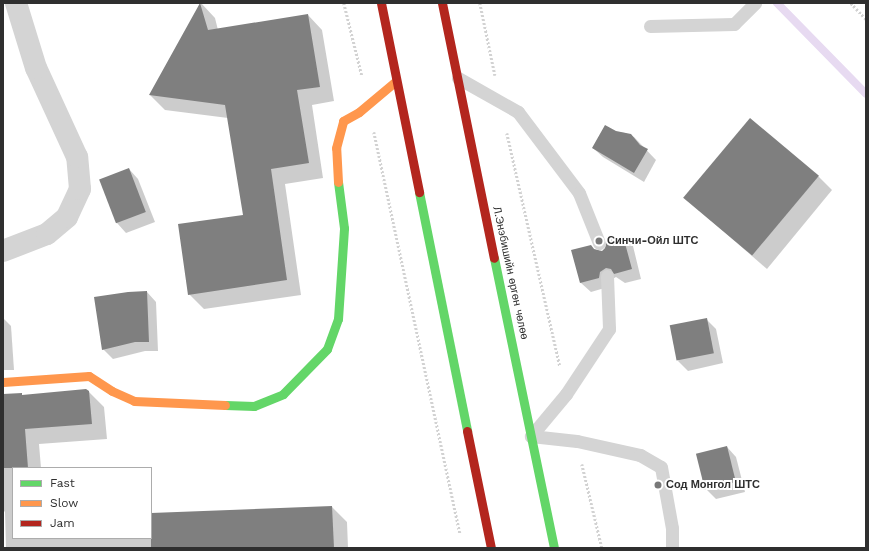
<!DOCTYPE html>
<meta charset="utf-8">
<style>
body{margin:0}
#map{position:relative;width:869px;height:551px;overflow:hidden;background:#fff;font-family:"Work Sans",sans-serif}
div>[style]{position:absolute}
.shadow>*{inset:0;background:#0003}
.stream>*{height:8px;margin:-4px;padding:0 4px;transform-origin:4px;border-radius:4px;background:#e7daf1}
.building>*{inset:0;background:#7f7f7f;transform-origin:0 0}
.path>*{height:2.5px;margin-top:-1.25px;transform-origin:0;background:repeating-linear-gradient(90deg,#d2d2d2 0 2px,transparent 0 4px)}
.lane>*{height:13px;margin:-6.5px;padding:0 6.5px;transform-origin:6.5px;border-radius:6.5px;background:#d4d4d4}
.street>*{height:22px;margin:-11px;padding:0 11px;transform-origin:11px;border-radius:11px;background:#d4d4d4}
.fast>*{height:9px;margin:-4.5px;padding:0 4.5px;transform-origin:4.5px;border-radius:4.5px;background:#63d668}
.slow>*{height:9px;margin:-4.5px;padding:0 4.5px;transform-origin:4.5px;border-radius:4.5px;background:#ff974d}
.jam>*{height:9px;margin:-4.5px;padding:0 4.5px;transform-origin:4.5px;border-radius:4.5px;background:#b3261e}
.dots>*{width:11px;height:11px;translate:-50% -50%;box-sizing:border-box;border:2px solid #fff;border-radius:50%}
span{translate:-50% -50%;white-space:nowrap;text-align:center;line-height:1.15;-webkit-text-stroke:4px #fff;paint-order:stroke}
.poi-label{font-size:11px;color:#2f2f2f;font-weight:700}
.left{translate:0 -50%;text-align:left}
.street-label{font-size:11px;color:#2f2f2f}
.frame{position:absolute;inset:0;border:4px solid #2f2f2f;pointer-events:none}
.legend{position:absolute;left:12px;top:467px;width:140px;height:72px;box-sizing:border-box;background:#fff;border:1px solid #acacac;margin:0;padding:5px 7px;list-style:none;font-size:12px;color:#2f2f2f}
.legend li{display:flex;align-items:center;gap:8px;height:20px}
.legend b{width:20px;border:1px solid #acacac}
</style>
<div id="map">
<div class="shadow">
<div style="clip-path:polygon(201px 3px,215px 18px,218px 30px,308px 15px,322px 30px,334px 101px,312px 105px,323px 178px,285px 184px,301px 295px,204px 309px,189px 294px,244px 216px,228px 118px,165px 110px,150px 95px)"></div>
<div style="clip-path:polygon(750px 119px,819px 177px,832px 190px,767px 269px,685px 198px)"></div>
<div style="clip-path:polygon(616px 132px,625px 133px,634px 137px,656px 160px,644px 182px,603px 157px,593px 148px)"></div>
<div style="clip-path:polygon(129px 169px,138px 179px,155px 222px,126px 233px,117px 223px)"></div>
<div style="clip-path:polygon(623px 237px,633px 246px,641px 279px,625px 283px,616px 277px,609px 281px,608px 287px,591px 292px,581px 283px,573px 250px,591px 246px,596px 251px,602px 252px)"></div>
<div style="clip-path:polygon(147px 292px,156px 302px,158px 351px,145px 351px,113px 359px,103px 349px)"></div>
<div style="clip-path:polygon(3px 318px,11px 326px,14px 370px,3px 370px)"></div>
<div style="clip-path:polygon(706px 319px,716px 329px,723px 363px,688px 371px,678px 361px)"></div>
<div style="clip-path:polygon(89px 392px,104px 407px,107px 439px,39px 444px,41px 468px,13px 468px,13px 538px,151px 538px,151px 514px,332px 507px,347px 522px,348px 548px,6px 548px,5px 512px,3px 510px,3px 397px)"></div>
<div style="clip-path:polygon(727px 447px,736px 457px,745px 492px,716px 499px,707px 490px)"></div>
</div>
<div class="stream">
<div style="left:777px;top:3px;width:127px;rotate:45.6deg"></div>
</div>
<div class="building">
<div style="clip-path:polygon(200px 3px,208px 30px,308px 14px,320px 87px,297px 90px,309px 163px,271px 169px,287px 280px,188px 295px,178px 224px,243px 215px,225px 105px,149px 95px)"></div>
<div style="left:750px;top:118px;width:90px;height:104px;rotate:40deg"></div>
<div style="clip-path:polygon(605px 125px,616px 131px,631px 134px,640px 145px,648px 149px,634px 173px,592px 148px)"></div>
<div style="left:129px;top:168px;width:47px;height:32px;rotate:69deg"></div>
<div style="clip-path:polygon(623px 236px,632px 269px,614px 274px,611px 269px,606px 268px,600px 272px,599px 278px,580px 283px,571px 250px,591px 245px,594px 249px,602px 251px,605px 248px,607px 240px)"></div>
<div style="clip-path:polygon(147px 291px,149px 342px,135px 342px,102px 350px,94px 297px,128px 292px)"></div>
<div style="left:707px;top:318px;width:36px;height:38px;rotate:79deg"></div>
<div style="clip-path:polygon(86px 389px,89px 391px,92px 424px,25px 429px,28px 468px,3px 468px,3px 394px,22px 393px,22px 395px)"></div>
<div style="left:727px;top:446px;width:37px;height:32px;rotate:76deg"></div>
<div style="clip-path:polygon(332px 506px,334px 548px,151px 548px,151px 513px)"></div>
</div>
<div class="path">
<div style="left:344px;top:3px;width:75px;rotate:76.1deg"></div>
<div style="left:480px;top:3px;width:74px;rotate:78.2deg"></div>
<div style="left:851px;top:3px;width:22px;rotate:47deg"></div>
<div style="left:374px;top:132px;width:411px;rotate:77.9deg"></div>
<div style="left:507px;top:133px;width:239px;rotate:77.2deg"></div>
<div style="left:582px;top:464px;width:86px;rotate:76.6deg"></div>
</div>
<div class="lane">
<div style="left:650px;top:26px;width:84px;rotate:-1.4deg"></div>
<div style="left:734px;top:24px;width:30px;rotate:-45deg"></div>
<div style="left:458px;top:78px;width:69px;rotate:29.5deg"></div>
<div style="left:518px;top:112px;width:101px;rotate:53deg"></div>
<div style="left:579px;top:193px;width:54px;rotate:68.2deg"></div>
<div style="left:607px;top:276px;width:53px;rotate:87.8deg"></div>
<div style="left:609px;top:329px;width:78px;rotate:123.5deg"></div>
<div style="left:566px;top:394px;width:55px;rotate:129.8deg"></div>
<div style="left:531px;top:436px;width:46px;rotate:6.2deg"></div>
<div style="left:577px;top:441px;width:65px;rotate:12.5deg"></div>
<div style="left:640px;top:455px;width:24px;rotate:30deg"></div>
<div style="left:661px;top:467px;width:62px;rotate:79.8deg"></div>
<div style="left:672px;top:528px;width:20px;rotate:90deg"></div>
</div>
<div class="street">
<div style="left:3px;top:251px;width:47px;rotate:-21.1deg"></div>
<div style="left:47px;top:234px;width:26px;rotate:-40deg"></div>
<div style="left:67px;top:217px;width:31px;rotate:-65deg"></div>
<div style="left:80px;top:189px;width:32px;rotate:-95deg"></div>
<div style="left:77px;top:157px;width:98px;rotate:-114.7deg"></div>
<div style="left:36px;top:68px;width:68px;rotate:-107.1deg"></div>
</div>
<div class="fast">
<div style="left:419px;top:192px;width:244px;rotate:78.6deg"></div>
<div style="left:494px;top:258px;width:296px;rotate:78.3deg"></div>
<div style="left:225px;top:405px;width:29px;rotate:2deg"></div>
<div style="left:254px;top:406px;width:31px;rotate:-22deg"></div>
<div style="left:283px;top:394px;width:63px;rotate:-45.6deg"></div>
<div style="left:327px;top:349px;width:32px;rotate:-70deg"></div>
<div style="left:338px;top:319px;width:91px;rotate:-86.2deg"></div>
<div style="left:344px;top:228px;width:46px;rotate:-97.4deg"></div>
</div>
<div class="slow">
<div style="left:338px;top:182px;width:34px;rotate:-93deg"></div>
<div style="left:336px;top:148px;width:28px;rotate:-75deg"></div>
<div style="left:343px;top:121px;width:18px;rotate:-29deg"></div>
<div style="left:359px;top:112px;width:48px;rotate:-40deg"></div>
<div style="left:3px;top:382px;width:86px;rotate:-4deg"></div>
<div style="left:89px;top:376px;width:27px;rotate:33deg"></div>
<div style="left:112px;top:391px;width:24px;rotate:24deg"></div>
<div style="left:134px;top:401px;width:91px;rotate:2.5deg"></div>
</div>
<div class="jam">
<div style="left:381px;top:3px;width:193px;rotate:78.6deg"></div>
<div style="left:442px;top:3px;width:260px;rotate:78.5deg"></div>
<div style="left:467px;top:431px;width:119px;rotate:78.4deg"></div>
</div>
<div class="dots">
<div style="left:599px;top:241px;background:#787878"></div>
<div style="left:658px;top:485px;background:#787878"></div>
</div>
<div class="poi-label">
<span class="left" style="left:607px;top:241px">Синчи-Ойл ШТС</span>
<span class="left" style="left:666px;top:485px">Сод Монгол ШТС</span>
</div>
<div class="street-label">
<span style="left:510px;top:273px;rotate:78deg">Л.Энэбишийн өргөн чөлөө</span>
</div>
<div class="frame"></div>
<ul class="legend">
<li><b style="height:5px;background:#63d668"></b>Fast</li>
<li><b style="height:5px;background:#ff974d"></b>Slow</li>
<li><b style="height:5px;background:#b3261e"></b>Jam</li>
</ul>
</div>
